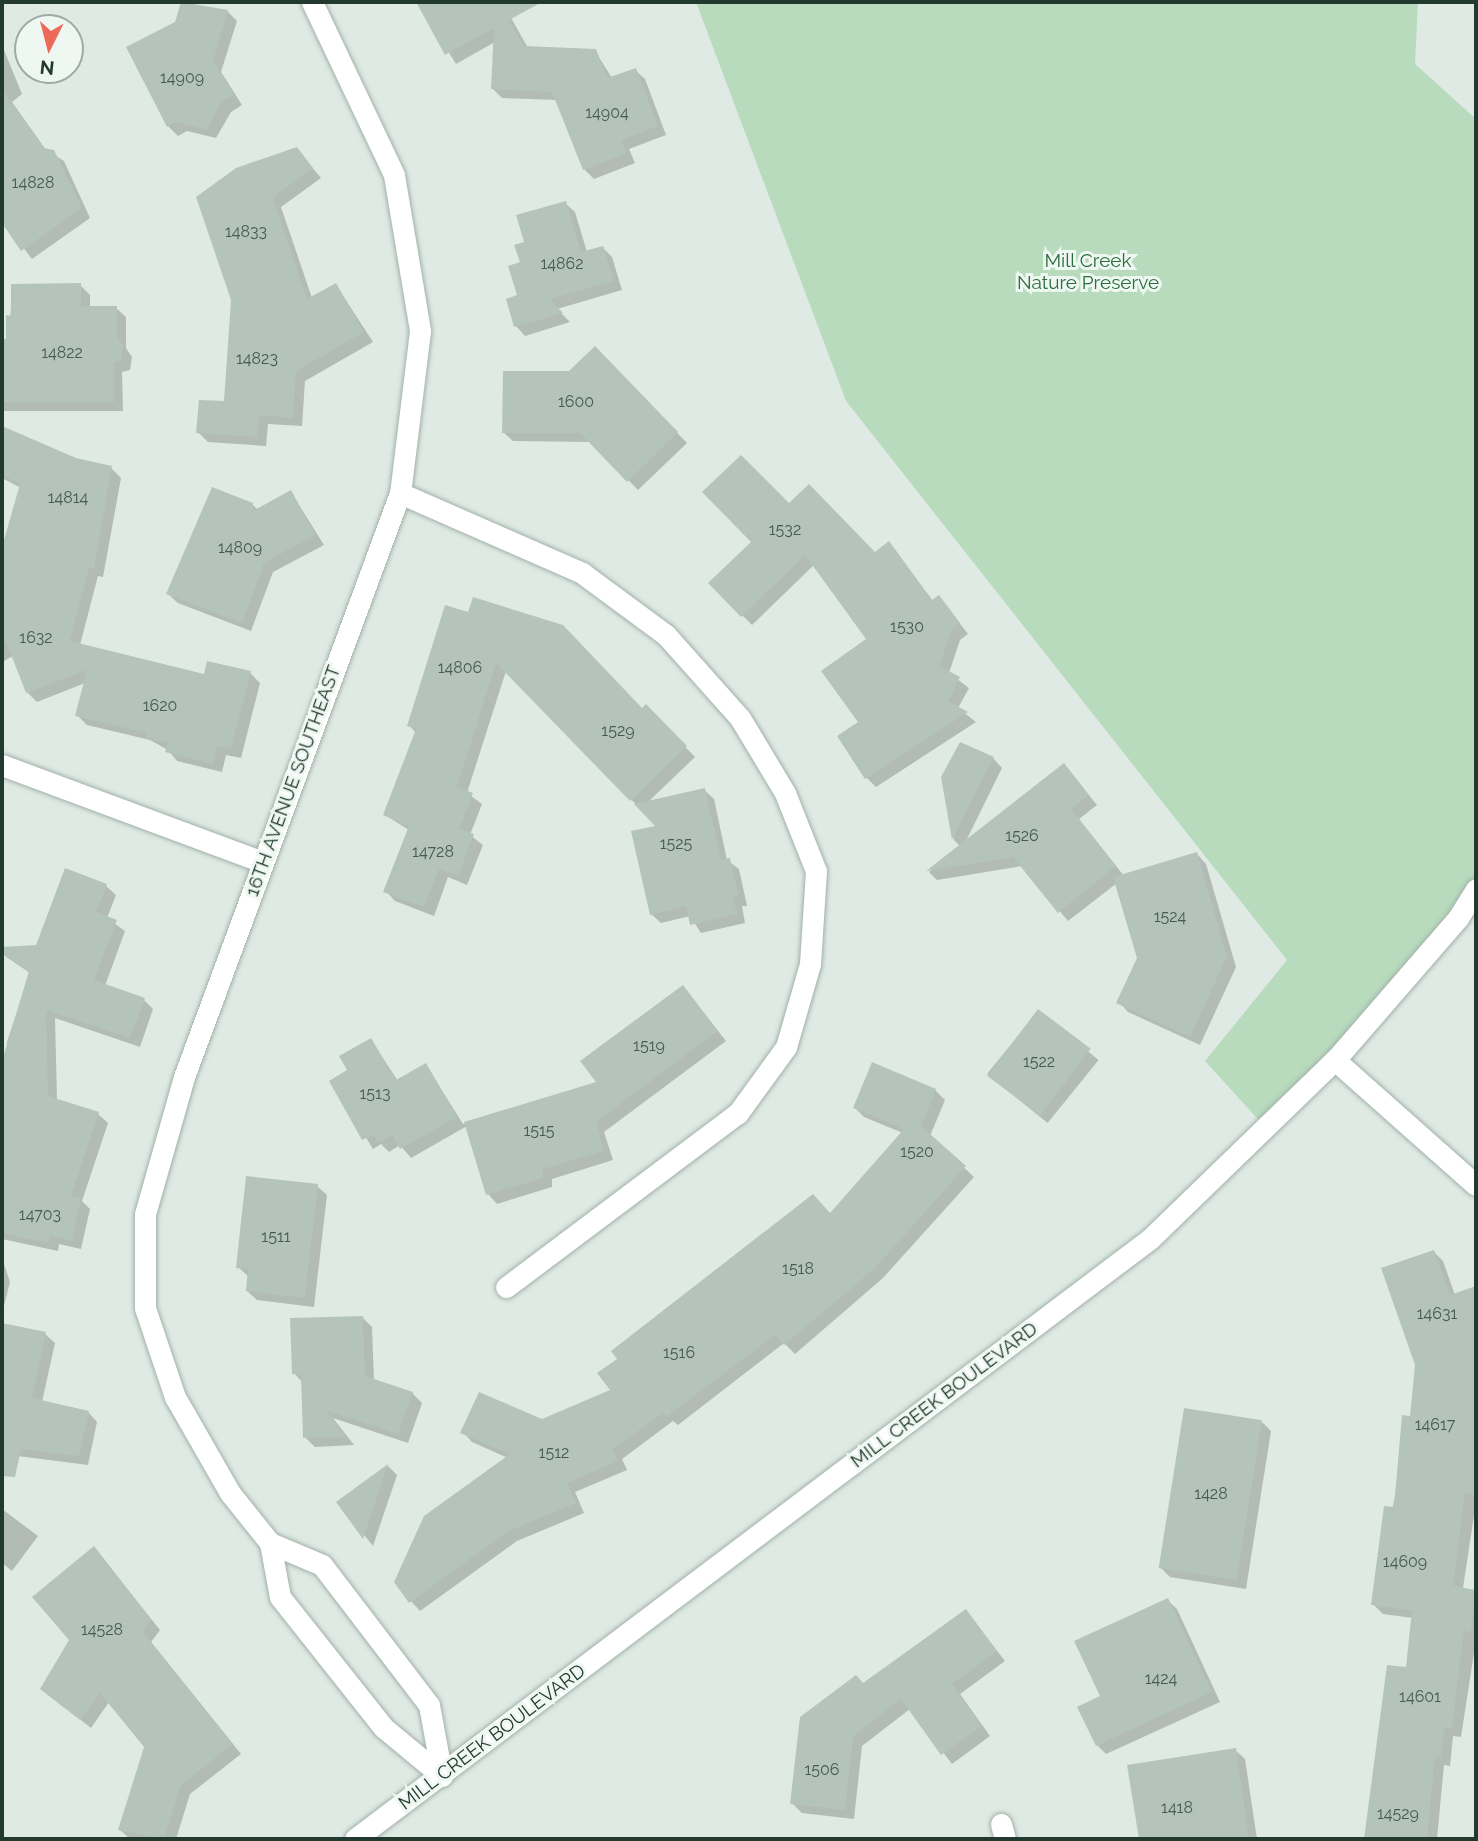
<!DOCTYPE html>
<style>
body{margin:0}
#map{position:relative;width:1478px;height:1841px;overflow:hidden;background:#dfeae4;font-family:Raleway,sans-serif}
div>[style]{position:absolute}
.green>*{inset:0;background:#b8dbbd}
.shadow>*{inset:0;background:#0003;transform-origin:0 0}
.building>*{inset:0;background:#b4c4bc;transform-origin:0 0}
.roads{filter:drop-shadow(0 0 2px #a2b1aa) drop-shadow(0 0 2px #a2b1aa)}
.minor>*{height:21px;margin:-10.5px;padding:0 10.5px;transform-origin:10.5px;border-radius:10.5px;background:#fff}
.tertiary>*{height:21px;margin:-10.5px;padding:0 10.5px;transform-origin:10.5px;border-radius:10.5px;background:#fff}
span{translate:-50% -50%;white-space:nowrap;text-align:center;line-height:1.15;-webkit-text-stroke:6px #eff7f2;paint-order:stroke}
.number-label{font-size:16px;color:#465c52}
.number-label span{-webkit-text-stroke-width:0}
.park-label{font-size:19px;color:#2c6e3d}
.street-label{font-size:19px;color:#21392f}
.frame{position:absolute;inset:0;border:4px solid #21392f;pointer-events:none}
.north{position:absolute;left:14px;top:14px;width:70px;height:70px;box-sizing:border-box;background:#eff7f2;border:2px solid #9daba4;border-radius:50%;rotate:186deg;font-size:19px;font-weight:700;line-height:28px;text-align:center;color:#21392f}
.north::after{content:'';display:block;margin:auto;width:24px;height:32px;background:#ed6a5a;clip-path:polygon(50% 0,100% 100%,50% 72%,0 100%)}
</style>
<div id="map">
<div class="green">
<div style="clip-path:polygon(696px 2px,1418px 2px,1415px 64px,1476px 119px,1476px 889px,1265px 1127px,1205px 1061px,1287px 960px,846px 401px)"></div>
</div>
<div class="shadow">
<div style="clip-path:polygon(183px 2px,227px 11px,237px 21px,221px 72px,242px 105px,231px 112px,216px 138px,187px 131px,178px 136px,168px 126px,177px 23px)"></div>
<div style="clip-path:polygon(418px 2px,502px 2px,528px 48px,595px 51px,612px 78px,635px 70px,645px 79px,666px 135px,629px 149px,635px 163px,594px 179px,584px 169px,557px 100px,502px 98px,493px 89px,495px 42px,456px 64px)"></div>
<div style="clip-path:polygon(2px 45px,22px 94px,12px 102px,46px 150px,64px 161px,90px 218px,32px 259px,2px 220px)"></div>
<div style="clip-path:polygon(297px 149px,321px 178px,281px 207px,312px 298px,336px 285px,373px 342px,305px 381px,302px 426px,268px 424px,266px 446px,208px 442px,198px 432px,226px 403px,233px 300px,198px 198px)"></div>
<div style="clip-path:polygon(565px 203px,575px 212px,587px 252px,603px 248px,612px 257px,622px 290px,557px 309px,570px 322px,525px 336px,516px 326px,522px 264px)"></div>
<div style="clip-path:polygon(80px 285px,90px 295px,90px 308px,116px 308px,126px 317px,126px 348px,132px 357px,130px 370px,122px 372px,123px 411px,2px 411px,2px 341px,8px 341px,13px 286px)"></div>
<div style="clip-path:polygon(595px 349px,687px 443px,638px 490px,591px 442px,513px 441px,503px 432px)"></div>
<div style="clip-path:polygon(2px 428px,75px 460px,111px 468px,121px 478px,103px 577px,98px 576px,80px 645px,205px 676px,250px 673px,260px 683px,241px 758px,226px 755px,222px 772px,177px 761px,168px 750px,150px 740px,87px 725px,77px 715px,85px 683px,37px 702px,27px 692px,13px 656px,2px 662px,2px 553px,21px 488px,2px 478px)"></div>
<div style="clip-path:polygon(291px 492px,324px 545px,273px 572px,251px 631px,178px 603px,168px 594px,252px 504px,258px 510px)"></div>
<div style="clip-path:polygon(789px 506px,875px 554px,889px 544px,933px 601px,939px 597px,968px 634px,960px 640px,949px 673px,969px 688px,958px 708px,976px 722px,876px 787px,866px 777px,861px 722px,869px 639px,814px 565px,752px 625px,711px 583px)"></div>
<div style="clip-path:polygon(446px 607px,642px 710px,646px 707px,695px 757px,647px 803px,704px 790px,714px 799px,727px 860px,739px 869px,747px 906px,742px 906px,745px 923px,701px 933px,690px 916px,661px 923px,651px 914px,658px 827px,506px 671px,467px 793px,482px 804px,470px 835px,483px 845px,467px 885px,448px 877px,434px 916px,395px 901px,386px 891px,409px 830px,385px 815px,416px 733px,409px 725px)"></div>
<div style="clip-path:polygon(993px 758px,1002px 768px,965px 843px,1064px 765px,1097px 805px,1079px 819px,1124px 876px,1197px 854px,1206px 864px,1236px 967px,1200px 1045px,1128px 1012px,1119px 1002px,1139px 959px,1117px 883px,1068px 921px,1022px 866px,937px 880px,929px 872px,960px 846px,954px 840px,943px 777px)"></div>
<div style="clip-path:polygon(106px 886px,116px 895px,107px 918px,125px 931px,105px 986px,144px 1000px,153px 1009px,140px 1047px,55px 1018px,57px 1100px,98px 1114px,108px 1123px,82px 1201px,90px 1209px,81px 1249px,59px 1244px,58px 1251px,2px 1239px,2px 1063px,7px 1063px,7px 1042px,30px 973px,5px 956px,2px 949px,37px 947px)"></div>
<div style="clip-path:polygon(683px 987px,726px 1041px,604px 1132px,613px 1160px,552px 1179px,552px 1187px,497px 1204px,488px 1194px,467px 1126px,411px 1158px,400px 1145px,389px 1152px,381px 1144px,373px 1149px,331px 1081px,350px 1071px,371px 1040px,398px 1081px,426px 1065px,463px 1124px,599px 1083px)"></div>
<div style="left:1038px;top:1011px;width:78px;height:81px;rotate:39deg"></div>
<div style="clip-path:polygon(935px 1090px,945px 1100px,930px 1136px,974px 1177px,883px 1278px,795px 1354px,784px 1343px,678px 1425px,673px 1421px,622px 1459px,627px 1470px,575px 1492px,584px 1513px,517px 1541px,420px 1611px,411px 1601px,508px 1458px,472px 1442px,463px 1432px,542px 1421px,613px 1391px,830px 1215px,903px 1133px,864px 1117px,855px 1108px)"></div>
<div style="clip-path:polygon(317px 1186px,327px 1195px,314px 1307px,257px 1300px,247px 1291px,249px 1277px,238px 1267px)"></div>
<div style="clip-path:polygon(1434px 1252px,1443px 1261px,1455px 1295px,1476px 1289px,1476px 1502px,1463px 1588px,1476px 1590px,1476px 1640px,1461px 1737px,1453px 1736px,1450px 1766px,1444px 1765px,1437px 1839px,1366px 1839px,1388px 1667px,1407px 1669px,1413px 1618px,1383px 1614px,1373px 1604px,1411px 1418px)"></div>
<div style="clip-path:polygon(2px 1258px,10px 1282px,4px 1306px,2px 1305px)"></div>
<div style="clip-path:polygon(362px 1317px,372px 1327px,374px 1381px,412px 1393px,422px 1403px,408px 1443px,333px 1418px,354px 1445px,315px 1447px,305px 1437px,303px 1383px,294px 1373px)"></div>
<div style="clip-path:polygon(2px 1325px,45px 1334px,55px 1343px,42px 1402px,88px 1412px,97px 1422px,88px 1465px,2px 1454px)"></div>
<div style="clip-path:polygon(1262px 1422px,1271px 1431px,1246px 1589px,1170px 1577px,1160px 1567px)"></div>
<div style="clip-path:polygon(388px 1466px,397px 1475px,373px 1546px,338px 1503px)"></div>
<div style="clip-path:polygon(2px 1509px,38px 1536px,12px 1571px,2px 1563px)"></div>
<div style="clip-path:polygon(94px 1548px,160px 1630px,151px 1642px,241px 1754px,190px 1794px,176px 1839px,130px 1839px,120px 1830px,146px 1747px,109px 1702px,91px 1728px,42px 1689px,71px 1640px)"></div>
<div style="clip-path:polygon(1167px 1600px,1177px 1609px,1220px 1702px,1106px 1754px,1097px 1745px)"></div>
<div style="clip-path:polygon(966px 1611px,1005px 1661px,960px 1694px,990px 1736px,952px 1764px,910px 1709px,862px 1746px,854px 1819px,802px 1813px,792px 1803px)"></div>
<div style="clip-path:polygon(1235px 1750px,1245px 1759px,1257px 1839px,1140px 1839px,1129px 1766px)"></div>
</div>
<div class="building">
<div style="clip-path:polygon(181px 2px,228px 10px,213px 61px,234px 95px,221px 102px,207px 130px,177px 122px,167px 127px,126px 47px,175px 22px)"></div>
<div style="clip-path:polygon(416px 2px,542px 2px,509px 20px,524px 46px,596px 49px,607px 78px,636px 68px,658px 126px,621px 140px,627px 153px,583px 170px,552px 92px,491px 89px,494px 28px,445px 55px)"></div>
<div style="clip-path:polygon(2px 89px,44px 148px,54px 150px,82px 208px,21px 251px,2px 223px)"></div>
<div style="clip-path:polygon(297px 147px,313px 168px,273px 197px,307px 299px,336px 283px,364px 332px,296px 371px,293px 418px,259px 415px,257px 437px,196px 433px,199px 400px,224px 401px,231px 300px,196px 197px,236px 168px)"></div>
<div style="clip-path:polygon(566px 201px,581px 252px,603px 246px,614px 281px,550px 299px,563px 313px,514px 327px,506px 299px,517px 295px,508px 266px,520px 262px,514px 245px,524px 242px,516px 215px)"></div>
<div style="clip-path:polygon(81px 283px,81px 306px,117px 306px,117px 337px,123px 346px,121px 361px,114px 363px,114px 402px,2px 402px,2px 339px,6px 339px,6px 315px,11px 316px,11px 284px)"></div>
<div style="clip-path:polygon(595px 346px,678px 432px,627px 482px,580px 433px,502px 433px,503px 371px,569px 371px)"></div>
<div style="clip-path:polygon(2px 426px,76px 458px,112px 466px,94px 569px,89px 567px,70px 641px,204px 674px,207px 661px,251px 671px,231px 749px,217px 746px,213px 764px,165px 752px,168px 743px,145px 738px,147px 733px,75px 716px,87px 670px,26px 693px,2px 631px,2px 547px,20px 484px,2px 475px)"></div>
<div style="clip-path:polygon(741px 455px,789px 503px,809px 484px,875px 552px,889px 541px,932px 600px,939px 595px,960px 623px,951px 631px,939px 666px,960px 677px,948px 701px,968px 712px,865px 779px,837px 736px,858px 722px,821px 671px,866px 639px,805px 555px,741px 617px,708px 583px,751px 542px,702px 492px)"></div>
<div style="clip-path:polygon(212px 487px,253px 503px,253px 511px,291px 490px,315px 535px,264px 563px,242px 623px,166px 594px)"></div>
<div style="clip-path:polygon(473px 597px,563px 625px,642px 708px,646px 704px,687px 746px,630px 801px,496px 663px,457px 787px,473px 793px,459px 829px,474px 834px,458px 876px,439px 869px,424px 907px,383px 892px,409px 826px,383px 815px,416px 729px,407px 726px,445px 605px,468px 612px)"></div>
<div style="clip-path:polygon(960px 742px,994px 757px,952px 840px,941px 777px)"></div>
<div style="clip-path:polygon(1064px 763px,1089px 795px,1071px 809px,1116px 866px,1058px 913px,1013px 857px,926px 871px)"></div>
<div style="clip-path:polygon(705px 788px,721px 860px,730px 858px,739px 897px,733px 897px,737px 914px,690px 925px,686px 906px,650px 915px,631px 831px,655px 826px,634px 804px)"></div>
<div style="clip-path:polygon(1197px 852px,1227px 956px,1190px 1037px,1116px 1003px,1137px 958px,1113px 877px)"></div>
<div style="clip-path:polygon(65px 868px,107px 884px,96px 912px,117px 920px,94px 980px,145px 998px,130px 1038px,46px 1010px,48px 1096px,99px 1112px,71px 1196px,81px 1198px,72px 1241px,50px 1236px,49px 1243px,2px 1233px,2px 1061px,29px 971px,2px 953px,2px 947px,36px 945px)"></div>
<div style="clip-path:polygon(683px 985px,718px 1031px,596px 1122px,604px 1151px,543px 1169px,543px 1178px,486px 1195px,464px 1122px,596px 1082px,580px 1061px)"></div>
<div style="left:1038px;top:1009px;width:66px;height:84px;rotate:37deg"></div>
<div style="clip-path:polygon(371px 1038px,396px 1080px,426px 1063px,457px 1117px,400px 1149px,392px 1135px,378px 1143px,373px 1135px,362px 1140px,329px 1081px,347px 1070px,339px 1056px)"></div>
<div style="clip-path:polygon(872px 1062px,936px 1089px,921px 1126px,966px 1166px,874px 1269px,784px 1345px,775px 1335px,667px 1416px,663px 1413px,613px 1449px,618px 1461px,567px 1483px,576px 1503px,507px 1532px,409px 1603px,394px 1582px,424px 1516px,510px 1454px,460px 1433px,479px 1392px,542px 1419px,610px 1390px,597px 1373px,617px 1359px,611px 1351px,813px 1194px,830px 1213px,904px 1129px,853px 1108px)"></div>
<div style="clip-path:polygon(246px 1176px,318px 1184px,305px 1298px,246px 1291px,248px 1269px,236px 1268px)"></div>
<div style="clip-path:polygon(1434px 1250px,1450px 1295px,1476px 1286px,1476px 1495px,1465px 1493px,1453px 1585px,1476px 1591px,1471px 1632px,1464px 1631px,1452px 1728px,1444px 1728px,1441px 1757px,1435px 1757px,1427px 1839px,1364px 1839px,1387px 1665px,1406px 1667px,1412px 1610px,1371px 1605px,1384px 1506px,1394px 1507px,1402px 1415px,1410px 1416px,1415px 1365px,1381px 1268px)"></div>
<div style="clip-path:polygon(363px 1316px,365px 1376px,413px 1392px,398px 1434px,327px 1411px,346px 1437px,303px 1438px,301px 1374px,292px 1374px,290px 1318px)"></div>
<div style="clip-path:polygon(2px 1323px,46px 1332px,32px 1398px,89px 1411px,79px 1456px,21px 1449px,15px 1477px,2px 1476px)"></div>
<div style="left:1184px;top:1408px;width:79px;height:162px;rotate:9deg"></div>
<div style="clip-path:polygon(388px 1464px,363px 1539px,336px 1502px)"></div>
<div style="clip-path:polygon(94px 1546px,151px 1619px,143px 1632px,233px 1744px,181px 1785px,164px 1839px,118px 1830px,144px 1747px,100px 1693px,80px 1720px,40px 1689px,69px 1640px,32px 1597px)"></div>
<div style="clip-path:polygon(1168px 1598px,1212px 1692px,1096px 1746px,1077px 1707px,1100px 1696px,1074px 1641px)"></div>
<div style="clip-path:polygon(966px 1609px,997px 1651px,952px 1684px,982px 1726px,941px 1755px,901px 1699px,853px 1736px,845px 1810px,790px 1804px,800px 1717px,856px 1675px,863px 1683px)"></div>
<div style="clip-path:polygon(1236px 1748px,1249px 1839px,1139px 1839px,1127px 1765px)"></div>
</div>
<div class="roads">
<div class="minor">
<div style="left:312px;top:2px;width:191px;rotate:64.6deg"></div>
<div style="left:394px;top:175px;width:158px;rotate:80.5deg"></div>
<div style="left:420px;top:331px;width:163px;rotate:97deg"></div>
<div style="left:400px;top:493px;width:623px;rotate:110.3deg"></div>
<div style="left:184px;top:1077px;width:142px;rotate:105.9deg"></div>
<div style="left:145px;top:1214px;width:94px;rotate:90deg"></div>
<div style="left:145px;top:1308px;width:94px;rotate:71.4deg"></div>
<div style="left:175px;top:1397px;width:111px;rotate:60.2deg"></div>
<div style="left:230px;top:1493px;width:64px;rotate:51.3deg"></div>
<div style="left:270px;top:1543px;width:56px;rotate:22.9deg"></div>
<div style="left:322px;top:1565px;width:176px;rotate:52.6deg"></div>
<div style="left:429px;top:1705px;width:72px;rotate:79.6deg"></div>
<div style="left:400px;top:493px;width:199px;rotate:23.7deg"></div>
<div style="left:582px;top:573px;width:104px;rotate:36.4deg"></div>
<div style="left:666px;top:635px;width:111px;rotate:48.3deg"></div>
<div style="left:740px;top:718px;width:87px;rotate:59deg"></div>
<div style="left:785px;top:793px;width:84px;rotate:68.3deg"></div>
<div style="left:816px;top:871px;width:93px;rotate:93.7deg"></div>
<div style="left:810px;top:964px;width:86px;rotate:106.1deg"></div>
<div style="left:786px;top:1047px;width:82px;rotate:126deg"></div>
<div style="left:738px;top:1113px;width:290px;rotate:143.1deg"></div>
<div style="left:2px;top:765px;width:278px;rotate:20.4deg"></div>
<div style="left:1335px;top:1060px;width:188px;rotate:41.6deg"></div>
<div style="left:270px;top:1543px;width:55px;rotate:79.5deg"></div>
<div style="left:280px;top:1597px;width:167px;rotate:51.6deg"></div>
<div style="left:384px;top:1728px;width:75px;rotate:39.6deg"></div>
<div style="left:1001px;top:1824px;width:16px;rotate:75deg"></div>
</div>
<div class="tertiary">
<div style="left:355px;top:1839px;width:997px;rotate:-37.05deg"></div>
<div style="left:1151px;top:1238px;width:256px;rotate:-44.1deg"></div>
<div style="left:1335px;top:1060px;width:188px;rotate:-49.1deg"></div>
<div style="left:1458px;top:918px;width:34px;rotate:-58deg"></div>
</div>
</div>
<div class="number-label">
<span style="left:182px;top:78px">14909</span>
<span style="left:607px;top:113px">14904</span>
<span style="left:33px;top:183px">14828</span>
<span style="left:246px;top:232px">14833</span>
<span style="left:562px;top:264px">14862</span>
<span style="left:62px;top:353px">14822</span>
<span style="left:257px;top:359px">14823</span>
<span style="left:576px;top:402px">1600</span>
<span style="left:68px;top:498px">14814</span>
<span style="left:785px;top:530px">1532</span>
<span style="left:240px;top:548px">14809</span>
<span style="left:907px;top:627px">1530</span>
<span style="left:36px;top:638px">1632</span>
<span style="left:460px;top:668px">14806</span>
<span style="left:160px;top:706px">1620</span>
<span style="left:618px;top:731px">1529</span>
<span style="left:1022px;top:836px">1526</span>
<span style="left:676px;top:844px">1525</span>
<span style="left:433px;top:852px">14728</span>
<span style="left:1170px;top:917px">1524</span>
<span style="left:649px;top:1046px">1519</span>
<span style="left:1039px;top:1062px">1522</span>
<span style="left:375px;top:1094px">1513</span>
<span style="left:539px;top:1131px">1515</span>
<span style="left:917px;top:1152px">1520</span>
<span style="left:40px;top:1215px">14703</span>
<span style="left:276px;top:1237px">1511</span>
<span style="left:798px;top:1269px">1518</span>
<span style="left:1437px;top:1314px">14631</span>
<span style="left:679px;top:1353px">1516</span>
<span style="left:1435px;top:1425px">14617</span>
<span style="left:554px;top:1453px">1512</span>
<span style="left:1211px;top:1494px">1428</span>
<span style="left:1405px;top:1562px">14609</span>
<span style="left:102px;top:1630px">14528</span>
<span style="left:1161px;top:1679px">1424</span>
<span style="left:1420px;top:1697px">14601</span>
<span style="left:822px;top:1770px">1506</span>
<span style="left:1177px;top:1808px">1418</span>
<span style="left:1398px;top:1814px">14529</span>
</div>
<div class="park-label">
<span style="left:1088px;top:272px">Mill Creek<br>Nature Preserve</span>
</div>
<div class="street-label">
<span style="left:293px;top:781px;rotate:-70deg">16TH AVENUE SOUTHEAST</span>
<span style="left:944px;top:1395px;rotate:-37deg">MILL CREEK BOULEVARD</span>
<span style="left:492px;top:1737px;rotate:-37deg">MILL CREEK BOULEVARD</span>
</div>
<div class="frame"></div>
<div class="north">N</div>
</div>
